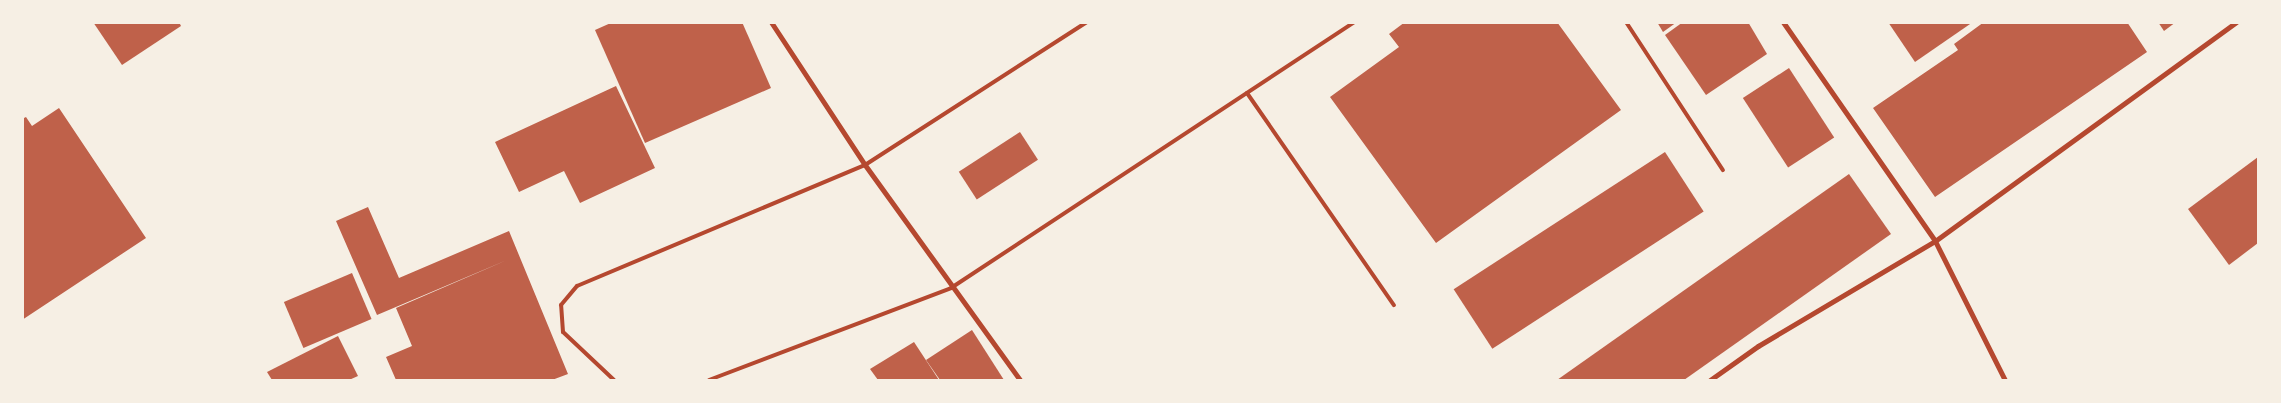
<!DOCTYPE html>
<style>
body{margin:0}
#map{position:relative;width:2281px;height:403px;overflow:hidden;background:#f6efe4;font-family:"Fira Sans Condensed",sans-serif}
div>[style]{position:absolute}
.building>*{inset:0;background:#bf614a;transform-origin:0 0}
.service>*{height:4px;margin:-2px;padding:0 2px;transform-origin:2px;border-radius:2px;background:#b5482f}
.minor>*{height:5px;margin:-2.5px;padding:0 2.5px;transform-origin:2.5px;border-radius:2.5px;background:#b5482f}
span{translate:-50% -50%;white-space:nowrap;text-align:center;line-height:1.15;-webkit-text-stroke:4.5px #f6efe4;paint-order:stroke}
.frame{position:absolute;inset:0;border:24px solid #f6efe4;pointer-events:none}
</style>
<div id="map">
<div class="building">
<div style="clip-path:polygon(93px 22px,179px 22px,181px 26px,122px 65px)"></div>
<div style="clip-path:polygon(613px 22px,742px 22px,771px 88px,645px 143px,595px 30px)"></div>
<div style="clip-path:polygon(1405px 22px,1557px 22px,1621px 110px,1436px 243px,1330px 97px,1399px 47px,1389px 34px)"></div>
<div style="clip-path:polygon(1657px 22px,1677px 22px,1663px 32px)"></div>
<div style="clip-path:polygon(1683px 22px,1748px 22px,1767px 54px,1706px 95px,1665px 35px)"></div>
<div style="clip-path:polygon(1888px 22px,1973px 22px,1915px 62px)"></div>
<div style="clip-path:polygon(1984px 22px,2127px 22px,2147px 52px,1935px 197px,1873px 108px,1958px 50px,1954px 44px)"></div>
<div style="clip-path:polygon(2158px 22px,2176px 22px,2164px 31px)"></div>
<div style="left:1789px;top:68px;width:83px;height:55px;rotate:57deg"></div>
<div style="clip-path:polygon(616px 86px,655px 168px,580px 203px,564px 171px,519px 192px,495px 142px)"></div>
<div style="clip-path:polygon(59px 108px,146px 238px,22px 320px,22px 119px,26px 117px,32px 126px)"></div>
<div style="left:1020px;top:132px;width:33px;height:73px;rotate:57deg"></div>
<div style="left:1665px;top:152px;width:71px;height:252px;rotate:57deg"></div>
<div style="clip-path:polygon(2258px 157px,2258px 243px,2229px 265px,2188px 209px)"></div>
<div style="clip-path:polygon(1849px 174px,1891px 234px,1684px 380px,1557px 380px)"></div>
<div style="clip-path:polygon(368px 207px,399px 278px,509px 231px,568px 374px,552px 380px,396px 380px,386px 357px,412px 346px,396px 308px,507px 260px,377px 315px,336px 221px)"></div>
<div style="left:352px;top:273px;width:50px;height:74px;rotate:67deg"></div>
<div style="clip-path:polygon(972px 330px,1004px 380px,940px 380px,926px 360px)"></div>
<div style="clip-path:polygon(338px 336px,358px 376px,349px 380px,272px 380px,267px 372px)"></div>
<div style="clip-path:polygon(914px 342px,939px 380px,878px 380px,870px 369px)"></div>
</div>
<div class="service">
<div style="left:1626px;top:22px;width:177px;rotate:56.8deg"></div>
<div style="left:1247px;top:93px;width:258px;rotate:55.3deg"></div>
<div style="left:614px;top:380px;width:70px;rotate:-136.7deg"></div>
<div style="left:563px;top:332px;width:27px;rotate:-94deg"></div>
<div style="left:561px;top:305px;width:25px;rotate:-50deg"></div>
<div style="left:577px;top:286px;width:312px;rotate:-22.8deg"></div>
<div style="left:865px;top:165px;width:264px;rotate:-32.8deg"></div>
<div style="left:709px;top:380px;width:259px;rotate:-20.8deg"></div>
<div style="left:951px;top:288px;width:484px;rotate:-33.4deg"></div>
</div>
<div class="minor">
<div style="left:771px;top:22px;width:171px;rotate:56.7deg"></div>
<div style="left:865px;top:165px;width:265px;rotate:54.2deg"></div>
<div style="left:1783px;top:22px;width:267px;rotate:55.2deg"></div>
<div style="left:1935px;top:241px;width:156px;rotate:63.3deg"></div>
<div style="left:1710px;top:380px;width:59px;rotate:-35.3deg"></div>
<div style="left:1758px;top:346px;width:206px;rotate:-30.7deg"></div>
<div style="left:1935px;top:241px;width:372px;rotate:-36deg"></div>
</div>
<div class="frame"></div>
</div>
